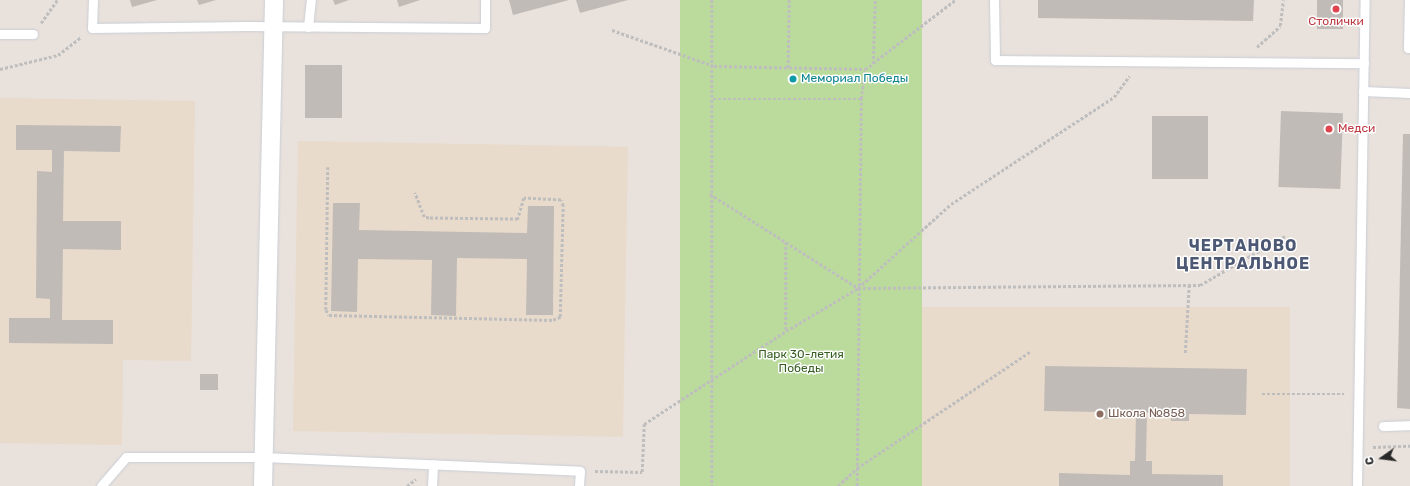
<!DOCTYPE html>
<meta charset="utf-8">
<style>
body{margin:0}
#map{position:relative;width:1410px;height:486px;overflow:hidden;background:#e9e1db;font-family:Rubik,sans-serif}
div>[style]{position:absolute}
.education>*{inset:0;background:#e9dbcb;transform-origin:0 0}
.green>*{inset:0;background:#badb9c;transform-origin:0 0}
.building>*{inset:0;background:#c1bbb7;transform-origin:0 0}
.path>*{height:2.5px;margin-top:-1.25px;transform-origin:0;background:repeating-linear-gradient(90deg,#bebebe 0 3px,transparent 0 5px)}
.roads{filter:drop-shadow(0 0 1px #c9ced8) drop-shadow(0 0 1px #c9ced8)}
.lane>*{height:9px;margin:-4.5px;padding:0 4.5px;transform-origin:4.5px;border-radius:4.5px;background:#fff}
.street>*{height:18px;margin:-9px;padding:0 9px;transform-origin:9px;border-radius:9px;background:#fff}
.dots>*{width:11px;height:11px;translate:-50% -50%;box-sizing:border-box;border:2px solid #fff;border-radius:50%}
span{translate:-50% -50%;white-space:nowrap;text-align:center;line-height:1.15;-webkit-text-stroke:3px #fff;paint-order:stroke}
.health-label{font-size:12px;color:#be3a42}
.left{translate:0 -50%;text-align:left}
.culture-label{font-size:12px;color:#0d838f}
.park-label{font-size:12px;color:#355d20}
.education-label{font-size:12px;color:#785e54}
.district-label{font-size:16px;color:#4d5974;font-weight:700;letter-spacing:1px}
.north{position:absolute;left:1362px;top:438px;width:40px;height:40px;-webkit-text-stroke:3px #fff;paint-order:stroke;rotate:256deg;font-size:11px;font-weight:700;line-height:16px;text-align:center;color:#282828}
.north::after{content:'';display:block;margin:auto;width:14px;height:18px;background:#282828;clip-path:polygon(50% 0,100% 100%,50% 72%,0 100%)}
</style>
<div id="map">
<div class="education">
<div style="clip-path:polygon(0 98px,195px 101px,191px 361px,123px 360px,122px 445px,0 443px)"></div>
<div style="left:298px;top:141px;width:330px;height:290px;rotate:1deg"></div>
<div style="left:912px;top:307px;width:378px;height:179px"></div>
</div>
<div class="green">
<div style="left:680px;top:0;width:242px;height:486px"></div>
</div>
<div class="building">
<div style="clip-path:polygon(130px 0,157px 0,132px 7px)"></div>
<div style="clip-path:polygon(197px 0,216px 0,199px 5px)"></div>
<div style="clip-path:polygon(333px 0,349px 0,335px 5px)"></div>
<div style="clip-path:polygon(397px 0,420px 0,399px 7px)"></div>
<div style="clip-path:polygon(509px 0,569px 0,513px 15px)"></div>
<div style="clip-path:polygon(576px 0,628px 0,580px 13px)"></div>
<div style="clip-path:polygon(1038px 0,1254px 0,1253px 21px,1038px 18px)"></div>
<div style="left:1317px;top:0;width:26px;height:29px"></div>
<div style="left:305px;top:65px;width:37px;height:53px"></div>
<div style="left:1281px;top:111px;width:62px;height:76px;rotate:2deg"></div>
<div style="left:1152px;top:116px;width:56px;height:63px"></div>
<div style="clip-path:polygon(16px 125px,121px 126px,120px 152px,64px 151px,63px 221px,121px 221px,121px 250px,63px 249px,62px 320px,113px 320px,113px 344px,9px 343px,9px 318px,50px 318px,50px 299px,36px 298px,37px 171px,52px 172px,52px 150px,16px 150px)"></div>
<div style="clip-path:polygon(1403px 134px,1410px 134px,1410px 409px,1397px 408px)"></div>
<div style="clip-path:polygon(333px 203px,360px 203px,359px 230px,527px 233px,528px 206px,554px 206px,553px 315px,526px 315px,527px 259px,457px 258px,456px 316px,431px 315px,432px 260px,358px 259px,357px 312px,331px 311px)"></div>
<div style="clip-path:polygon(1045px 366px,1247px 369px,1246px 415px,1189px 414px,1189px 421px,1171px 421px,1171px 414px,1147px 413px,1146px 461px,1152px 461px,1152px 474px,1223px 475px,1223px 486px,1059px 486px,1059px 473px,1130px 475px,1130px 461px,1135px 461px,1136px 413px,1116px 413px,1116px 419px,1100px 419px,1100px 412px,1044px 411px)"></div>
<div style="left:200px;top:374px;width:18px;height:16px"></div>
</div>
<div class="path">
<div style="left:712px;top:0;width:486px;rotate:90deg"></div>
<div style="left:41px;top:23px;width:28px;rotate:-55deg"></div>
<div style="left:612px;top:30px;width:108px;rotate:19.4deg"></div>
<div style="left:714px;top:66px;width:151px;rotate:1.1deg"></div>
<div style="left:1257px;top:47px;width:31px;rotate:-42deg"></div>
<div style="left:1280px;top:26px;width:26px;rotate:-83deg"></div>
<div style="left:873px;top:63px;width:103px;rotate:-37.5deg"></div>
<div style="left:788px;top:68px;width:68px;rotate:-89.2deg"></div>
<div style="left:0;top:69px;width:60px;rotate:-13.6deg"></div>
<div style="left:58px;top:55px;width:29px;rotate:-38deg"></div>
<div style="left:713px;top:99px;width:148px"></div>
<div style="left:328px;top:167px;width:143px;rotate:90.8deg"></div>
<div style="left:326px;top:310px;width:6px;rotate:59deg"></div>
<div style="left:329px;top:315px;width:224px;rotate:1.3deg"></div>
<div style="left:553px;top:320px;width:8px;rotate:-23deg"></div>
<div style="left:560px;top:317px;width:111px;rotate:-88.5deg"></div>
<div style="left:563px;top:206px;width:6px;rotate:-108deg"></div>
<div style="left:561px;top:200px;width:37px;rotate:-177deg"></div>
<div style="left:524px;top:198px;width:22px;rotate:106deg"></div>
<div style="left:518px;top:219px;width:89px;rotate:-179.4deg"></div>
<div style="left:429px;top:218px;width:5px;rotate:-169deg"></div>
<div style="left:424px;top:217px;width:26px;rotate:-111deg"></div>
<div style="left:710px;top:194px;width:175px;rotate:32.4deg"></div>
<div style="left:858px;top:288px;width:342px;rotate:-0.5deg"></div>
<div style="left:1200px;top:285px;width:98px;rotate:-30deg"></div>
<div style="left:786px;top:242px;width:89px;rotate:90deg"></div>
<div style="left:1185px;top:353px;width:68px;rotate:-86.6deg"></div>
<div style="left:1262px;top:394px;width:82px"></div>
<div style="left:1373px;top:447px;width:37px;rotate:-2deg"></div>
<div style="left:595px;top:471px;width:47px;rotate:1.2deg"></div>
<div style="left:642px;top:472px;width:48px;rotate:-87.6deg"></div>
<div style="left:644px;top:424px;width:170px;rotate:-33.2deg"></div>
<div style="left:786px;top:331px;width:84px;rotate:-30.8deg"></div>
<div style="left:858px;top:288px;width:125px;rotate:-42.1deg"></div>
<div style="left:951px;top:204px;width:195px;rotate:-33.3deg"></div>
<div style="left:1114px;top:97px;width:26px;rotate:-54deg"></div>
<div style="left:407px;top:486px;width:11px;rotate:-38deg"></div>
<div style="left:838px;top:486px;width:26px;rotate:-43deg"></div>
<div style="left:857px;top:468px;width:210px;rotate:-33.9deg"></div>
<div style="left:857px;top:486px;width:387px;rotate:-89.4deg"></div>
<div style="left:861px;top:99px;width:30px;rotate:-82deg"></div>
<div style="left:865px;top:69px;width:9px;rotate:-32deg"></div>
<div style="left:873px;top:64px;width:64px;rotate:-88.2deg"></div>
</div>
<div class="roads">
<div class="lane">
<div style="left:93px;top:0;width:28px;rotate:92deg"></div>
<div style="left:92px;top:28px;width:154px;rotate:-0.7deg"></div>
<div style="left:246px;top:26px;width:239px;rotate:0.5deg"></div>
<div style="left:485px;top:28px;width:28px;rotate:-90deg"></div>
<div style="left:994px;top:0;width:60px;rotate:89deg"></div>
<div style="left:995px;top:60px;width:369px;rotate:0.5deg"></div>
<div style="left:1409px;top:0;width:48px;rotate:91.2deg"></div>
<div style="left:1408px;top:48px;width:2px"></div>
<div style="left:308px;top:27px;width:27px;rotate:-84deg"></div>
<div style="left:0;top:34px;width:33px"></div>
<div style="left:1363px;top:91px;width:47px;rotate:2.4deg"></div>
<div style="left:1383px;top:426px;width:27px;rotate:-2deg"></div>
<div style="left:101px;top:486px;width:38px;rotate:-49deg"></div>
<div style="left:126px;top:457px;width:137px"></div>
<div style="left:263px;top:457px;width:317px;rotate:2.5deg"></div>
<div style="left:580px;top:471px;width:15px;rotate:94deg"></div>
<div style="left:432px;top:486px;width:22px;rotate:-87deg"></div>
<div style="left:1357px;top:486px;width:486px;rotate:-89.1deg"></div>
</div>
<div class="street">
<div style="left:263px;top:486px;width:486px;rotate:-88.7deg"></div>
</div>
</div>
<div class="dots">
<div style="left:1336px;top:9px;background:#e0444e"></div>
<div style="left:793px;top:79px;background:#0f9aa8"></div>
<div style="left:1329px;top:129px;background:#e0444e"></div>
<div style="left:1100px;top:414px;background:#8d6e63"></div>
</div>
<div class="health-label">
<span style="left:1336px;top:22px">Столички</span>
<span class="left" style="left:1338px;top:129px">Медси</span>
</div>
<div class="culture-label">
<span class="left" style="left:801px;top:79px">Мемориал Победы</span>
</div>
<div class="park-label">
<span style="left:801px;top:362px">Парк 30-летия<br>Победы</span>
</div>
<div class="education-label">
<span class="left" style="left:1108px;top:414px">Школа №858</span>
</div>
<div class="district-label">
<span style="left:1243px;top:255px">ЧЕРТАНОВО<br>ЦЕНТРАЛЬНОЕ</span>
</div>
<div class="north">С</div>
</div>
